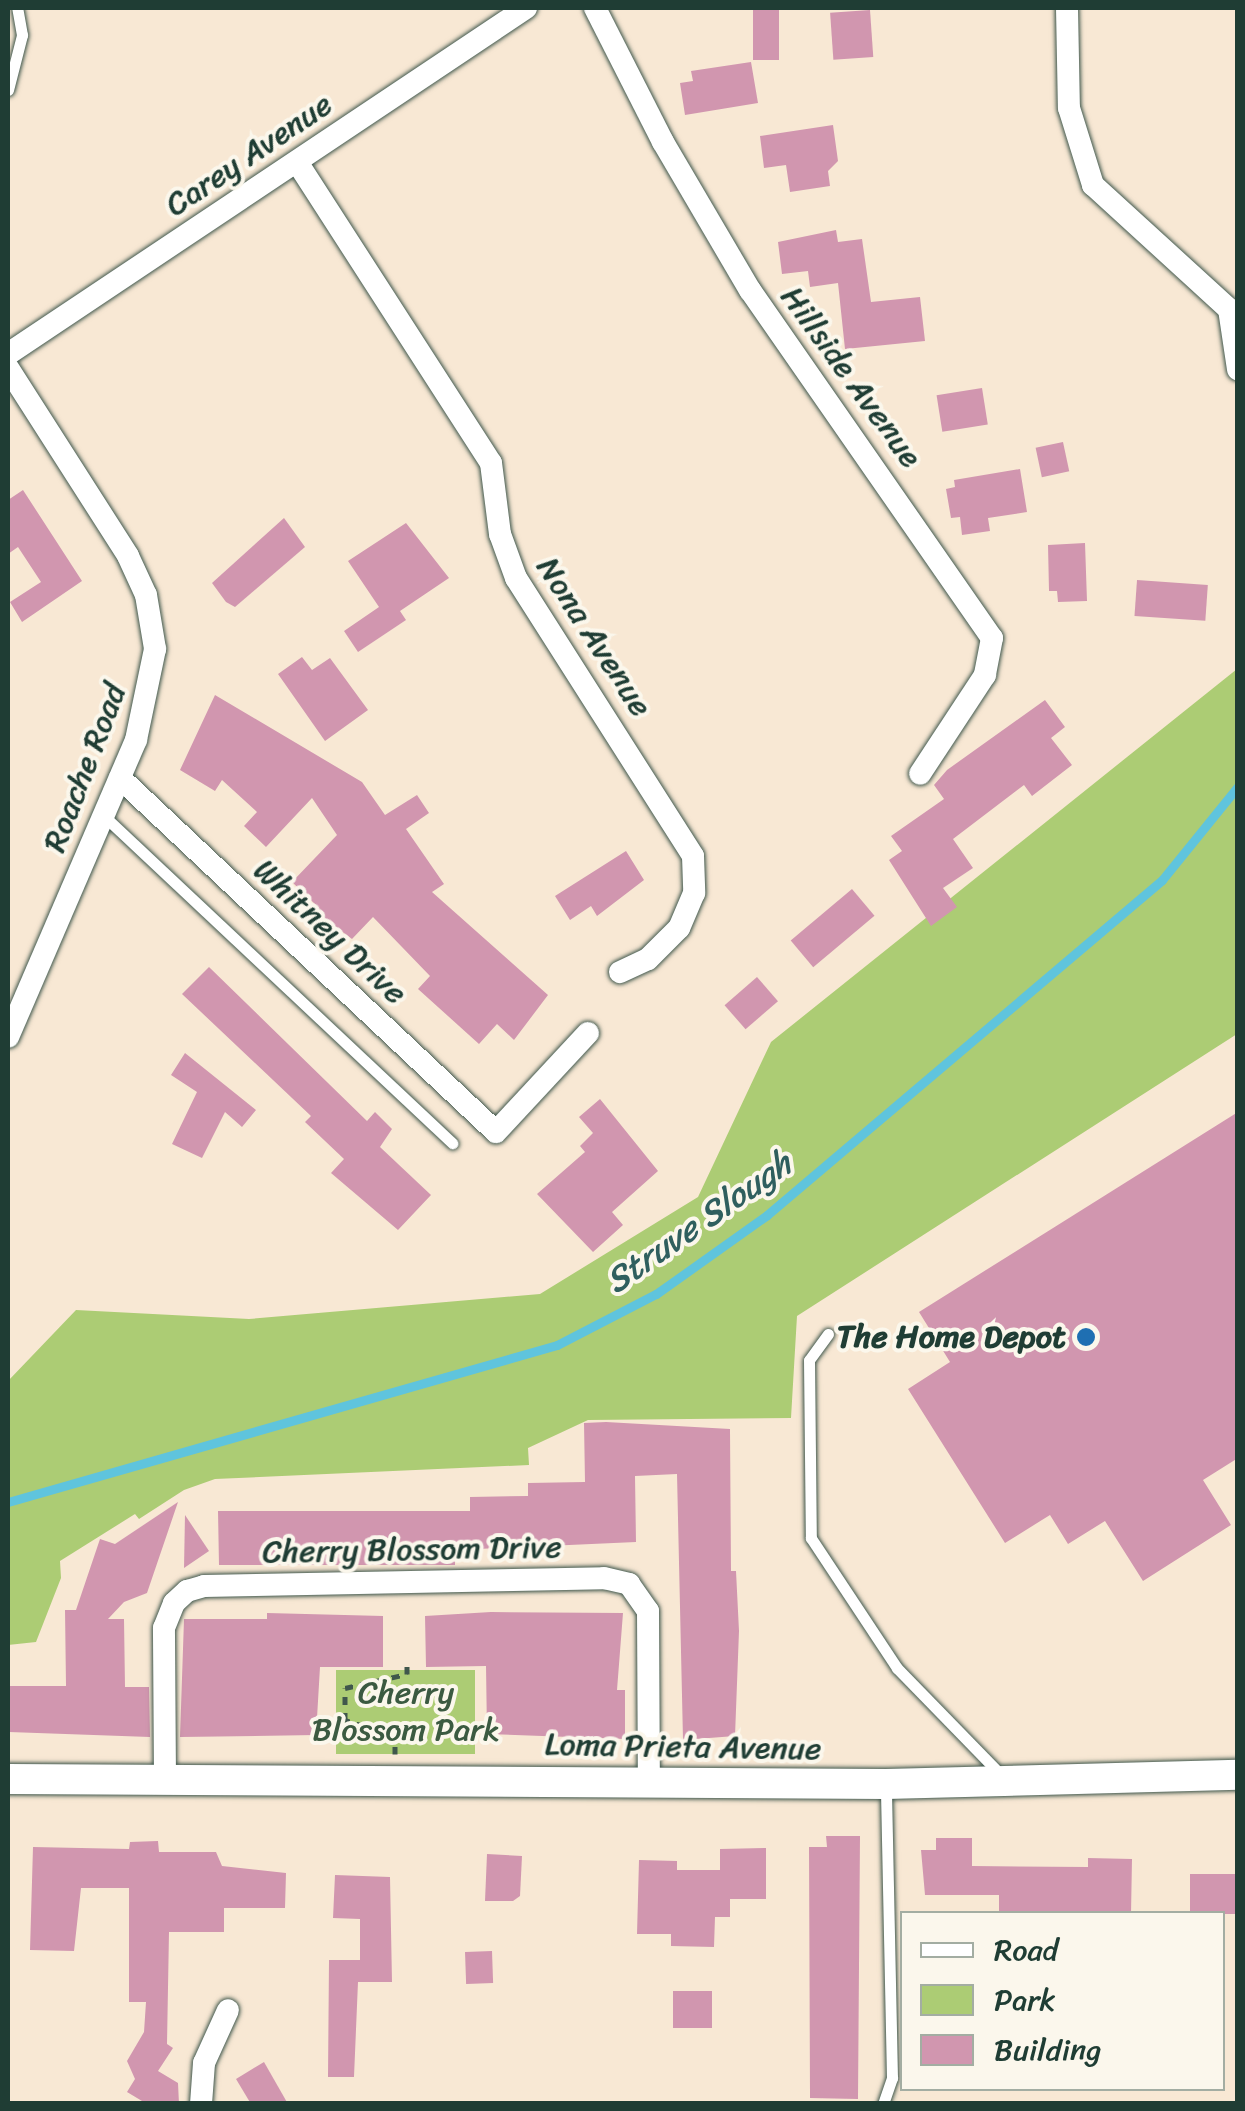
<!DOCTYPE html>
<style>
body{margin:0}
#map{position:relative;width:1245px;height:2111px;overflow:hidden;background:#f8e8d4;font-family:Sriracha,sans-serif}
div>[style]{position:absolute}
.green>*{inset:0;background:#accc74;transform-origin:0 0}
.stream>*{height:9px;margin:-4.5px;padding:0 4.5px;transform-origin:4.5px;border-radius:4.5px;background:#5fc4dd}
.building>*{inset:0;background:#d196af;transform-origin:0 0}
.path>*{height:5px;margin-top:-2.5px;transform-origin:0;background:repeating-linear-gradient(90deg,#40574c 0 8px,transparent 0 16px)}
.roads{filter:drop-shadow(0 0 2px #40574c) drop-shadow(0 0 2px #40574c)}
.lane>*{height:11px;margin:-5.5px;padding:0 5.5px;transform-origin:5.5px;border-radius:5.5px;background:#fff}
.street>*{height:22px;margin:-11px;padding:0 11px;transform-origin:11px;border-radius:11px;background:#fff}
.secondary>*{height:30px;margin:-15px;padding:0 15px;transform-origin:15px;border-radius:15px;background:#fff}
.dots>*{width:28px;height:28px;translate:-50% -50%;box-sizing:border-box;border:5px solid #fbf7ec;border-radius:50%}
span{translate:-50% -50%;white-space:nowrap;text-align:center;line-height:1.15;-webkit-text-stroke:8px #fbf7ec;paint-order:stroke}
.street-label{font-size:32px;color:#1f3d34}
.poi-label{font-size:32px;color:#1f3d34;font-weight:700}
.right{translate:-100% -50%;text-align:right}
.park-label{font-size:32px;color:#3b5a41}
.water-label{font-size:35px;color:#2f5f5e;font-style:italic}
.frame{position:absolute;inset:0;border:10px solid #1f3d34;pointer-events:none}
.legend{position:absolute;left:900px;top:1911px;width:325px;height:180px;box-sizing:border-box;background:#fbf7ec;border:2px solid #a3ada2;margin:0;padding:12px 18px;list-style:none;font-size:30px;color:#1f3d34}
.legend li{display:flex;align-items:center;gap:20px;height:50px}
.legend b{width:50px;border:2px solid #a3ada2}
</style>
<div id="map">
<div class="green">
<div style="clip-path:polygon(1237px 669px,1237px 1034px,797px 1316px,791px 1418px,588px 1420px,528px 1448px,529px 1465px,215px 1479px,184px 1490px,139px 1519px,135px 1514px,60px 1561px,61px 1578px,36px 1642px,8px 1645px,8px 1381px,76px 1310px,249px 1319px,540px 1294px,698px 1197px,771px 1042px)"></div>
<div style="left:336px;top:1670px;width:139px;height:84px"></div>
</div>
<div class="stream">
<div style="left:8px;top:1502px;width:571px;rotate:-15.96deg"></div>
<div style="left:557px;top:1345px;width:111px;rotate:-27.3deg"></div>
<div style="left:656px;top:1294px;width:136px;rotate:-35.4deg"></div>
<div style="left:767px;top:1215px;width:518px;rotate:-40.3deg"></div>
<div style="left:1162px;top:880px;width:121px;rotate:-51deg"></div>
</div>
<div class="building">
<div style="left:753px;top:8px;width:26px;height:52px"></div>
<div style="left:870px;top:10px;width:47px;height:40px;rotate:86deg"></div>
<div style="clip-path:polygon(751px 62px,758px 103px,685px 115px,680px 83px,693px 81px,691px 71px)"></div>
<div style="clip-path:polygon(833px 125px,838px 161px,828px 171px,830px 186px,790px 192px,786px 165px,764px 168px,760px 136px)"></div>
<div style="clip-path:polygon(836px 230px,838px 242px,862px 239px,871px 302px,920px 297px,925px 341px,845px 349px,838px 283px,810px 287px,808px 271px,782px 274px,778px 242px)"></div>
<div style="left:982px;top:388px;width:37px;height:46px;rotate:81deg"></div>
<div style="left:1063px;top:442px;width:30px;height:28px;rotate:78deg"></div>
<div style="clip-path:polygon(1020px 469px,1027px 512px,988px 518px,990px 531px,962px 535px,960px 517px,951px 518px,946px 489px,955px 487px,954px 480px)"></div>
<div style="clip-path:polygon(23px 490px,82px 581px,22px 622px,10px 602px,41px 582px,18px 547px,8px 554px,8px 500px)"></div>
<div style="clip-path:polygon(284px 518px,305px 547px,235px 607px,226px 602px,212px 583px)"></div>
<div style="clip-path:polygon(406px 523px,449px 578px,400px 611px,406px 620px,358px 652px,344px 631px,379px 607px,348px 561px)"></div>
<div style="clip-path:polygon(1085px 543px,1087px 601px,1058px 602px,1057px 591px,1049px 591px,1048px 545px)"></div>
<div style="left:1137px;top:580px;width:71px;height:36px;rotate:4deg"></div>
<div style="clip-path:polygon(302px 657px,312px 670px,330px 658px,368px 710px,325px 741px,278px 674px)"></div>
<div style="clip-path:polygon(215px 695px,362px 782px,385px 815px,417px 795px,429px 813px,406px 829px,444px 884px,432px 892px,548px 995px,514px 1040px,497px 1024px,479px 1044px,418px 989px,430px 976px,373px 917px,352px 939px,312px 909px,316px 905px,292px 882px,337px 835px,312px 798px,266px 847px,244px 826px,257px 812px,222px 780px,215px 791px,180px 770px)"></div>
<div style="clip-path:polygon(1045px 700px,1065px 727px,1051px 738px,1072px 765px,1032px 796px,1024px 785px,953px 839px,973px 868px,943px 888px,957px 907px,931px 926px,889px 860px,902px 851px,891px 836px,944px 799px,934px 785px,947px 770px)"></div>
<div style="clip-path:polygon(626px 851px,644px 880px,597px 916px,591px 906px,570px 920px,555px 896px)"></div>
<div style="left:852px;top:889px;width:35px;height:80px;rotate:50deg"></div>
<div style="clip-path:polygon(209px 967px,367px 1121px,375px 1112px,392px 1129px,380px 1147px,431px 1195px,398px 1230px,331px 1173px,344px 1159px,305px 1122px,311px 1116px,182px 994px)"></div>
<div style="left:757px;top:977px;width:32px;height:43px;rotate:49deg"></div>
<div style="clip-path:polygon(185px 1053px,256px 1110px,242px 1127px,225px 1112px,202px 1158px,172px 1144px,197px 1092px,171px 1075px)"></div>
<div style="clip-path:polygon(600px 1099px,658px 1171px,612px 1212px,623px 1225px,593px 1252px,537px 1194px,585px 1152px,580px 1146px,593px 1133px,579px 1117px)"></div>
<div style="clip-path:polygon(1238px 1112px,1238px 1458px,1203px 1480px,1231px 1525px,1143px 1581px,1105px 1521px,1068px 1544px,1050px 1515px,1005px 1543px,908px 1389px,950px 1362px,919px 1312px)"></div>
<div style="clip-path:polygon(606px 1422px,730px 1429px,731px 1571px,736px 1571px,739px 1631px,735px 1736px,683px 1740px,677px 1474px,635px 1476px,636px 1542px,455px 1550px,455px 1565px,219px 1565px,218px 1511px,470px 1511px,470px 1497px,528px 1496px,528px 1483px,585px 1482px,584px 1423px)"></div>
<div style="clip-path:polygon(178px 1502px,147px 1593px,124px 1602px,108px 1619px,124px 1619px,125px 1687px,149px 1687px,150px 1737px,9px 1732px,9px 1686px,66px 1686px,65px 1610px,76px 1610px,100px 1539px,115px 1544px)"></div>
<div style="clip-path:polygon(185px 1515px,209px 1551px,184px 1568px)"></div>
<div style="clip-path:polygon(491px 1612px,623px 1613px,617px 1690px,625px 1690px,625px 1739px,487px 1734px,486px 1666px,426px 1667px,425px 1616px)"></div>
<div style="clip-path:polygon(267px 1613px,383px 1616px,383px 1667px,320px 1667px,316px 1735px,180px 1737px,184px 1619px,267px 1619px)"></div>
<div style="clip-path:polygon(826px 1836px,860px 1836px,858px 2099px,810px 2098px,809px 1847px,827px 1847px)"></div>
<div style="clip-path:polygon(936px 1838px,972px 1838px,972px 1866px,1088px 1867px,1088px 1858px,1132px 1859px,1131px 1914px,999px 1913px,999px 1895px,925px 1895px,921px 1850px,936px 1850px)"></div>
<div style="clip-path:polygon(158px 1841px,159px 1852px,216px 1852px,222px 1866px,286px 1873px,285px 1908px,224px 1908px,224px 1932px,169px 1932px,167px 2044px,173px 2048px,158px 2071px,178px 2083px,179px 2104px,147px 2104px,127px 2092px,135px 2079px,127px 2061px,144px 2032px,146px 2002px,129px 2002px,129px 1888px,81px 1888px,74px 1951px,30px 1950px,33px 1847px,129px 1849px,130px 1842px)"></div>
<div style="clip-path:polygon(766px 1848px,766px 1899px,730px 1899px,730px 1917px,715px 1917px,714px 1947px,671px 1946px,671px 1934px,637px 1934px,639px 1860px,677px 1861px,677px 1870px,720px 1870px,720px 1849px)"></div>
<div style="clip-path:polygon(487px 1854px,522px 1856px,520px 1896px,513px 1901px,485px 1901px)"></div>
<div style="left:1190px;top:1874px;width:48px;height:40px"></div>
<div style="clip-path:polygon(335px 1875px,390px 1877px,392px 1982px,358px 1982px,354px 2077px,328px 2077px,329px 1960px,360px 1960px,360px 1919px,333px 1918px)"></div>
<div style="left:492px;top:1951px;width:32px;height:27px;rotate:88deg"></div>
<div style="left:673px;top:1991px;width:39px;height:37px"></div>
<div style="clip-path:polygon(264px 2062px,288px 2104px,251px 2104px,236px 2079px)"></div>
</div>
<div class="path">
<div style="left:395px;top:1754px;width:18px;rotate:-90deg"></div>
<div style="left:395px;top:1736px;width:52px;rotate:-162.3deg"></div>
<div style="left:345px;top:1720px;width:32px;rotate:-90deg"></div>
<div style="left:345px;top:1688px;width:64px;rotate:-12.7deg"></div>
<div style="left:407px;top:1674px;width:9px;rotate:-90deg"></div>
</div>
<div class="roads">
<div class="lane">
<div style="left:8px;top:90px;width:57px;rotate:-75.7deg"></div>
<div style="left:22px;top:35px;width:27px;rotate:-100deg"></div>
<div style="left:104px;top:816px;width:478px;rotate:43.2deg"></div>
<div style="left:828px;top:1334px;width:32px;rotate:126deg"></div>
<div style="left:809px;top:1360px;width:178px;rotate:89.4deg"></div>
<div style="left:811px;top:1538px;width:156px;rotate:56.5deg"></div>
<div style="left:897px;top:1668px;width:152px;rotate:45.8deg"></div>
<div style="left:883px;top:2104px;width:28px;rotate:-71deg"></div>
<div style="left:892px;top:2078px;width:293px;rotate:-91.2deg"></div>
</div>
<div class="street">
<div style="left:595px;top:8px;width:150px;rotate:63.1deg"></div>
<div style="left:663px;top:142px;width:172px;rotate:59.6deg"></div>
<div style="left:750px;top:290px;width:424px;rotate:55.2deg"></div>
<div style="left:992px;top:638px;width:38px;rotate:101deg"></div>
<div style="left:985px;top:675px;width:118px;rotate:123.3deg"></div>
<div style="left:1067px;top:8px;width:100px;rotate:88.9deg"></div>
<div style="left:1069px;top:108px;width:81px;rotate:72.7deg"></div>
<div style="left:1093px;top:185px;width:184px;rotate:42.4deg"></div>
<div style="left:1229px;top:309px;width:61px;rotate:81.5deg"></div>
<div style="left:297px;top:162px;width:358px;rotate:57.2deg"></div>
<div style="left:491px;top:463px;width:72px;rotate:82.8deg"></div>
<div style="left:500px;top:534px;width:47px;rotate:70deg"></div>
<div style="left:516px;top:578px;width:330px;rotate:57.5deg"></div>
<div style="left:693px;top:856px;width:37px;rotate:88deg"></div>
<div style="left:694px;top:893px;width:38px;rotate:113deg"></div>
<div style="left:679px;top:928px;width:44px;rotate:135deg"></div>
<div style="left:648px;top:959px;width:31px;rotate:155deg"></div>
<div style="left:8px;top:354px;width:623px;rotate:-33.74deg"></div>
<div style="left:8px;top:368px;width:223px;rotate:57.4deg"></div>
<div style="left:128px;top:556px;width:43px;rotate:65.2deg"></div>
<div style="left:146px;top:595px;width:55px;rotate:80.5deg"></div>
<div style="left:155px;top:649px;width:93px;rotate:101.8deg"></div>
<div style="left:136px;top:740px;width:323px;rotate:113.3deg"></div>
<div style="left:120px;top:778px;width:516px;rotate:43.27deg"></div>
<div style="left:496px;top:1132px;width:135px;rotate:-47.1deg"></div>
<div style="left:165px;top:1779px;width:151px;rotate:-90.4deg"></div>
<div style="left:164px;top:1628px;width:27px;rotate:-68deg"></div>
<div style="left:174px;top:1603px;width:18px;rotate:-43deg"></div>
<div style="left:187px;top:1591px;width:18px;rotate:-16deg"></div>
<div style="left:204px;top:1586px;width:400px;rotate:-1.1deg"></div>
<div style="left:604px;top:1578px;width:26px;rotate:13deg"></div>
<div style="left:629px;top:1584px;width:33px;rotate:55deg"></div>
<div style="left:648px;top:1611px;width:170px;rotate:89.7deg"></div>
<div style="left:201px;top:2104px;width:41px;rotate:-85.8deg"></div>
<div style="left:204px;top:2063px;width:58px;rotate:-65.6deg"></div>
</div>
<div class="secondary">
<div style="left:8px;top:1779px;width:878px;rotate:0.33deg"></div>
<div style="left:886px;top:1784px;width:352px;rotate:-1.5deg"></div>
</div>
</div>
<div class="dots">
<div style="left:1086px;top:1337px;background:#1f6fb2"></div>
</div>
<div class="street-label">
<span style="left:249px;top:155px;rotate:-34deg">Carey Avenue</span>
<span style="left:851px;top:377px;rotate:54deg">Hillside Avenue</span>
<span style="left:594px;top:637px;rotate:57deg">Nona Avenue</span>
<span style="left:85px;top:768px;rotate:-69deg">Roache Road</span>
<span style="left:330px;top:932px;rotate:43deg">Whitney Drive</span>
<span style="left:412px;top:1550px;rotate:-1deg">Cherry Blossom Drive</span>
<span style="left:683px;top:1747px;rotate:1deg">Loma Prieta Avenue</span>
</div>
<div class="poi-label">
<span class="right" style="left:1066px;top:1337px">The Home Depot</span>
</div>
<div class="park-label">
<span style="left:406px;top:1712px">Cherry<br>Blossom Park</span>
</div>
<div class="water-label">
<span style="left:698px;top:1222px;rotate:-35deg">Struve Slough</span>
</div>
<div class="frame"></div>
<ul class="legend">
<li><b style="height:12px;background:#fff"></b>Road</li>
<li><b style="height:28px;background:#accc74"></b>Park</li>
<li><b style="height:28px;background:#d196af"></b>Building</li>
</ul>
</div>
